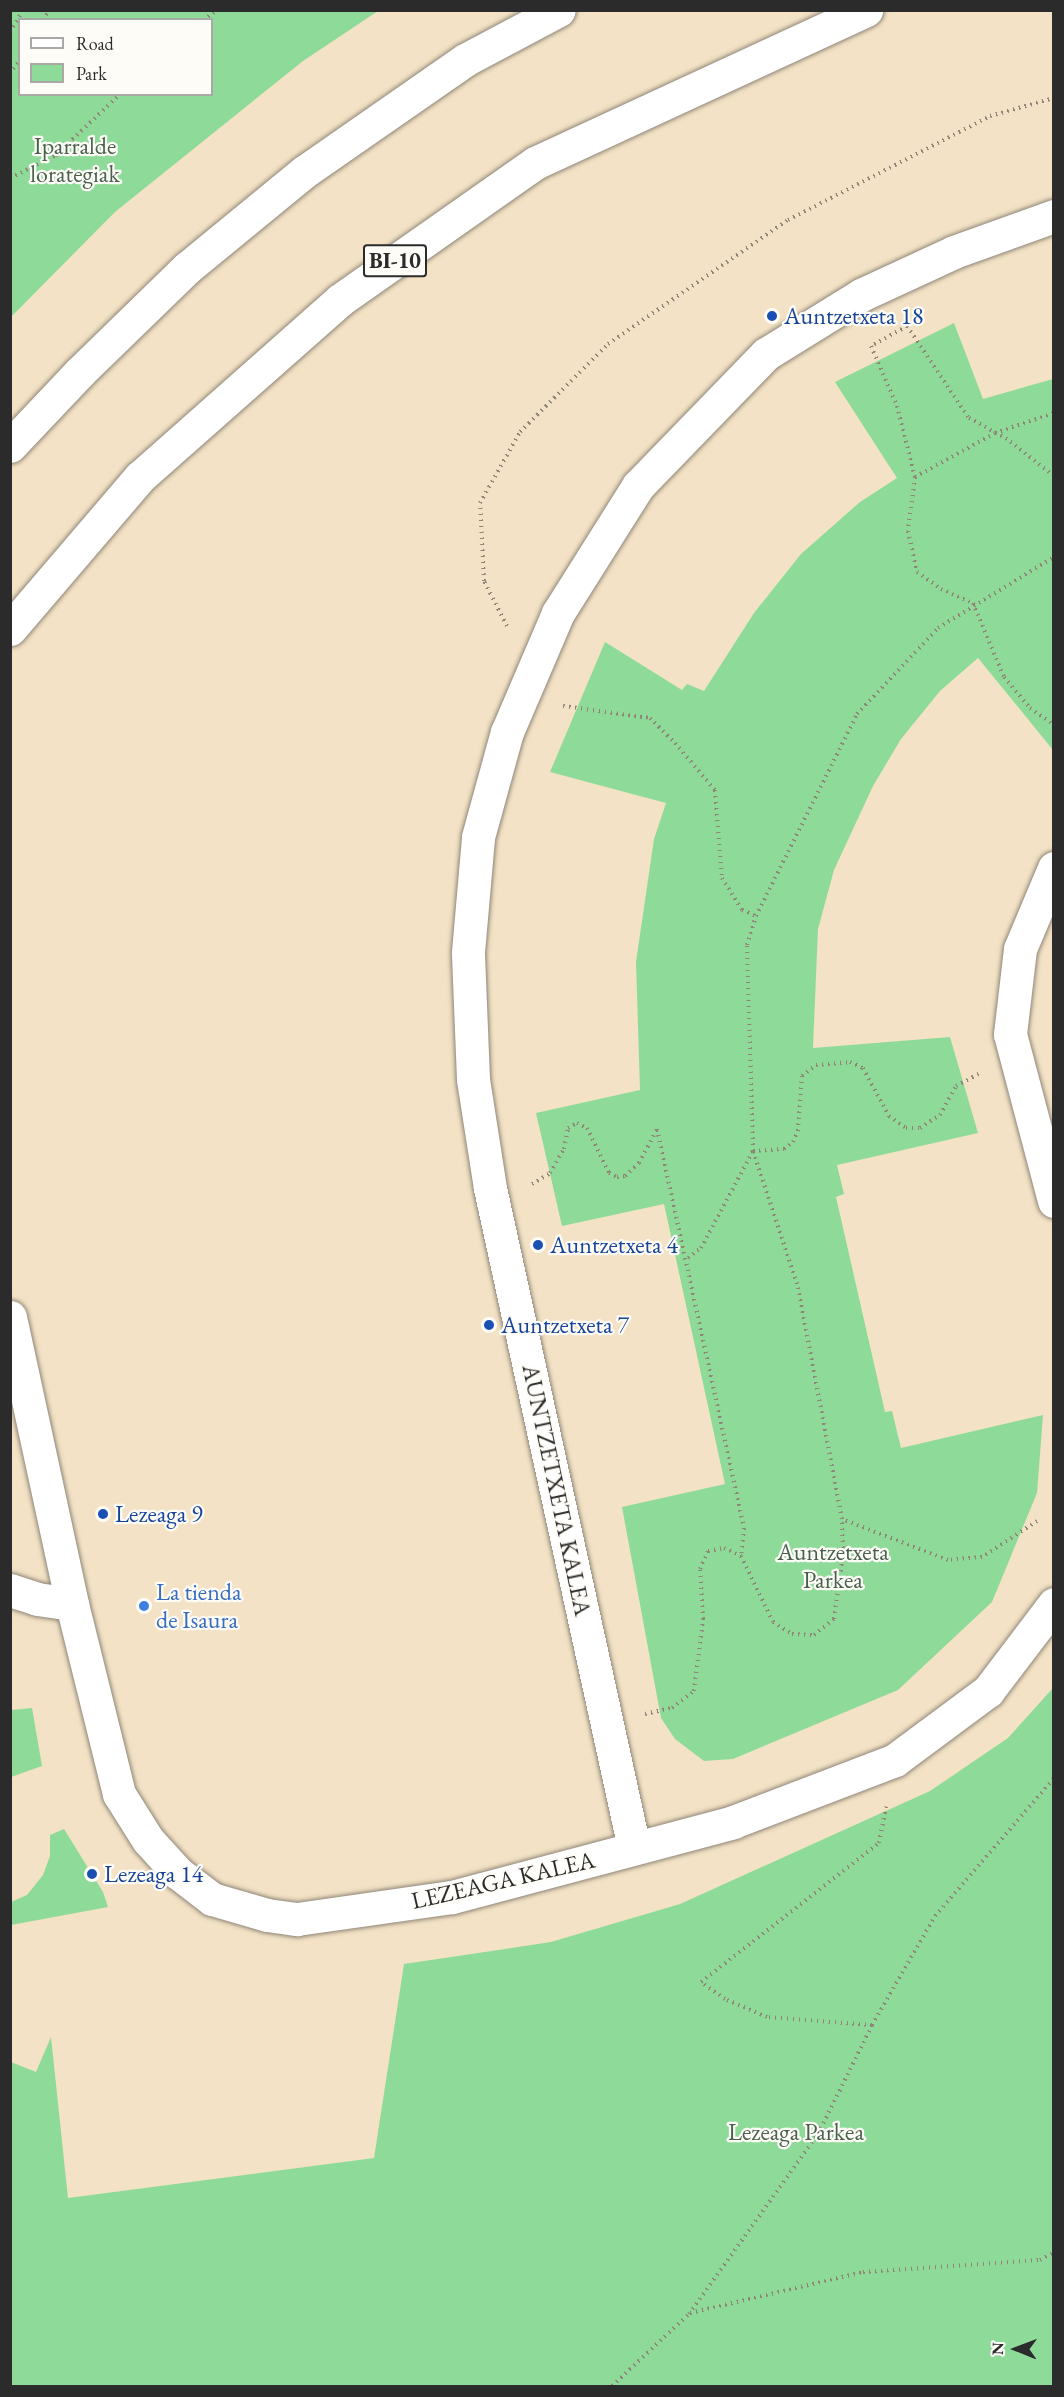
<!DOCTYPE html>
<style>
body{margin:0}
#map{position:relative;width:1064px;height:2397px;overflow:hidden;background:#f3e2c5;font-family:"EB Garamond",serif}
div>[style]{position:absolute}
.green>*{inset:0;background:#8edb99}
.path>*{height:4px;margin-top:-2px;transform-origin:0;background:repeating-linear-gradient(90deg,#8f8678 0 1.5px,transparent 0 6px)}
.roads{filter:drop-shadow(0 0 2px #8f8678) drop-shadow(0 0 2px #8f8678)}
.minor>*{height:33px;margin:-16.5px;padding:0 16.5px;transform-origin:16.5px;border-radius:16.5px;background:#fff}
.highway>*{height:33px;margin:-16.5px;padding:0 16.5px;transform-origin:16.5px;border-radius:16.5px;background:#fff}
.dots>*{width:16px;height:16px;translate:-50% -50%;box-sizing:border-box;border:3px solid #fdfcf7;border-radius:50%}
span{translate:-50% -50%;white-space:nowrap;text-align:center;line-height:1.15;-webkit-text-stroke:4.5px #fdfcf7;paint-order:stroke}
.shield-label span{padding:2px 4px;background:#fdfcf7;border:2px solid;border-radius:4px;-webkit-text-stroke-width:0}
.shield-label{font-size:22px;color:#2b2b2b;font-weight:700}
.park-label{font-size:24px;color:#49604c}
.transit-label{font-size:24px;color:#164399}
.left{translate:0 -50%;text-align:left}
.street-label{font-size:24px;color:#2b2b2b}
.shop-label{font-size:24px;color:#366cbe}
.frame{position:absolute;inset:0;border:12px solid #2b2b2b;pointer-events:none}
.legend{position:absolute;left:18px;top:18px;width:195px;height:78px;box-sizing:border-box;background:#fdfcf7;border:2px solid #a9a8a5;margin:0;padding:8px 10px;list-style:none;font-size:18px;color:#2b2b2b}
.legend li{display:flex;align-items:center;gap:12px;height:30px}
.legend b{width:30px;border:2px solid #a9a8a5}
.north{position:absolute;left:986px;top:2319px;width:60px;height:60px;-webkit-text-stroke:4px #fdfcf7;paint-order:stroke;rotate:271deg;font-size:16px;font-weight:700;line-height:24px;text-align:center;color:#2b2b2b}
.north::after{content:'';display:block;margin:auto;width:21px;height:27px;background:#2b2b2b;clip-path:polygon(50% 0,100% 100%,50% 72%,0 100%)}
</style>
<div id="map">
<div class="green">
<div style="clip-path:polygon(evenodd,11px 10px,378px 10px,378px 11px,303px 61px,115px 212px,11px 317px,11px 10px,20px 20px,212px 20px,212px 94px,20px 94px,20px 20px)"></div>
<div style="clip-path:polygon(954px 323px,983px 399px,1053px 379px,1053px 750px,978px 658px,940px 691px,901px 739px,873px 786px,834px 870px,818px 929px,813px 1048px,950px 1037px,978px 1133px,837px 1165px,844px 1194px,836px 1197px,885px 1412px,892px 1411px,901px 1448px,1043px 1415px,1037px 1493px,992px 1602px,898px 1690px,733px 1759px,704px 1761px,675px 1739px,661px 1718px,622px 1507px,725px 1484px,664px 1204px,562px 1226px,536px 1113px,640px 1090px,636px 962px,654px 839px,666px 803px,550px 772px,605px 642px,682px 690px,687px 684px,704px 691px,754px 613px,801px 554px,860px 502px,897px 478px,835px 382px)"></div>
<div style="clip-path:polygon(1053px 1688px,1053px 2386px,11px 2386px,11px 2062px,36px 2072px,51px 2037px,68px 2198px,374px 2158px,404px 1964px,551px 1942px,680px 1904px,930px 1791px,1008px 1738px)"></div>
<div style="clip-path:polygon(32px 1708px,42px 1766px,11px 1777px,11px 1710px)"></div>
<div style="clip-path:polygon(64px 1829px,103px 1892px,108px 1907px,11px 1925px,11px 1902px,27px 1895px,43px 1875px,50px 1856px,50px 1835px)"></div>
</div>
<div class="path">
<div style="left:43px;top:20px;width:12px;rotate:-59deg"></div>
<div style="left:203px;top:20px;width:18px;rotate:-34deg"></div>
<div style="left:10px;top:32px;width:26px;rotate:-59deg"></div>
<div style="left:10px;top:74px;width:18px;rotate:-56deg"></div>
<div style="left:10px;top:178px;width:50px;rotate:-26.1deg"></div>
<div style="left:55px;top:156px;width:90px;rotate:-43.6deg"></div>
<div style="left:1054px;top:476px;width:60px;rotate:-141.8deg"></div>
<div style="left:1007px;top:439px;width:45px;rotate:-150.6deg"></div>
<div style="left:968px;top:417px;width:110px;rotate:-123.8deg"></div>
<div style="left:907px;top:326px;width:41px;rotate:150.9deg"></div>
<div style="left:871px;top:346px;width:65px;rotate:66.6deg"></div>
<div style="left:897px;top:406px;width:73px;rotate:75.8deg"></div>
<div style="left:915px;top:477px;width:54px;rotate:97.4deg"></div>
<div style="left:908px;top:531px;width:42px;rotate:77.6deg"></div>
<div style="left:917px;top:572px;width:29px;rotate:35deg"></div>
<div style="left:941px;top:589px;width:35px;rotate:24deg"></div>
<div style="left:973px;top:603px;width:80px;rotate:67.3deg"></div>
<div style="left:1004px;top:677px;width:40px;rotate:50deg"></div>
<div style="left:1030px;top:708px;width:29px;rotate:35deg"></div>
<div style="left:915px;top:477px;width:91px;rotate:-28.8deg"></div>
<div style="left:995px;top:433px;width:62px;rotate:-18.7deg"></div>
<div style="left:507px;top:626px;width:51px;rotate:-117.1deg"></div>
<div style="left:484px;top:581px;width:78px;rotate:-92.9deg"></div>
<div style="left:480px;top:503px;width:81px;rotate:-60.6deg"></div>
<div style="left:520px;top:432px;width:124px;rotate:-45deg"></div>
<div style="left:608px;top:344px;width:219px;rotate:-34.6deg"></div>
<div style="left:788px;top:220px;width:227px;rotate:-27.2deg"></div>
<div style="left:990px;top:116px;width:66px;rotate:-15.7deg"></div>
<div style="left:563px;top:706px;width:88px;rotate:7.9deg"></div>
<div style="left:650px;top:718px;width:35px;rotate:45deg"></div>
<div style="left:675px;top:743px;width:62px;rotate:49.6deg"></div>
<div style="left:715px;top:790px;width:88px;rotate:85.5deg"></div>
<div style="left:722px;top:878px;width:38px;rotate:58deg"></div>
<div style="left:742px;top:910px;width:15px;rotate:23deg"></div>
<div style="left:532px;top:1184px;width:21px;rotate:-31deg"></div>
<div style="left:550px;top:1173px;width:28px;rotate:-60deg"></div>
<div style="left:564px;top:1149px;width:21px;rotate:-79deg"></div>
<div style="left:568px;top:1128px;width:10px;rotate:-29deg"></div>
<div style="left:577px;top:1123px;width:11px;rotate:27deg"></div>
<div style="left:587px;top:1128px;width:50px;rotate:63.9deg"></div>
<div style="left:609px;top:1173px;width:9px;rotate:27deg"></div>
<div style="left:617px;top:1177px;width:8px;rotate:-7deg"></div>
<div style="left:625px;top:1176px;width:19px;rotate:-43deg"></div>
<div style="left:639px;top:1163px;width:38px;rotate:-62deg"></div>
<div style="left:657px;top:1129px;width:408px;rotate:77.7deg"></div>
<div style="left:744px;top:1528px;width:28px;rotate:96deg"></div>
<div style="left:688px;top:1258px;width:16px;rotate:-38deg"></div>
<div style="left:701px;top:1248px;width:110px;rotate:-61.8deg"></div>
<div style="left:753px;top:1151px;width:31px;rotate:-4deg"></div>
<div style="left:784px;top:1149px;width:11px;rotate:-38deg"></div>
<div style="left:793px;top:1142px;width:12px;rotate:-66deg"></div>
<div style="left:798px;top:1131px;width:55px;rotate:-85.8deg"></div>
<div style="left:802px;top:1076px;width:18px;rotate:-38deg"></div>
<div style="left:816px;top:1065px;width:34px;rotate:-5deg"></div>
<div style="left:850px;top:1062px;width:14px;rotate:25deg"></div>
<div style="left:863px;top:1068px;width:55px;rotate:61.6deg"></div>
<div style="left:889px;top:1116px;width:21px;rotate:35deg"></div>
<div style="left:906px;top:1128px;width:14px"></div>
<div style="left:920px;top:1128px;width:24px;rotate:-33deg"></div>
<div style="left:940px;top:1115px;width:33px;rotate:-61deg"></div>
<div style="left:956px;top:1086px;width:26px;rotate:-28deg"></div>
<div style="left:1037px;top:1521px;width:66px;rotate:146.8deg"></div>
<div style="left:982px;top:1557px;width:34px;rotate:175deg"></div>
<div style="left:948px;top:1560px;width:114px;rotate:-158.9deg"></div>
<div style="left:842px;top:1519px;width:239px;rotate:-100.8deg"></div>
<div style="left:797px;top:1284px;width:140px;rotate:-108.3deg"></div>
<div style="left:753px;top:1151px;width:206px;rotate:-91.7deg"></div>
<div style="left:747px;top:945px;width:30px;rotate:-73deg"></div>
<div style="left:756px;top:916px;width:226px;rotate:-63.4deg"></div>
<div style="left:857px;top:714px;width:118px;rotate:-46.7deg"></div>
<div style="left:938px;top:628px;width:136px;rotate:-31.5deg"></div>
<div style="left:645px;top:1714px;width:28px;rotate:-13deg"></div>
<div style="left:672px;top:1708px;width:28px;rotate:-38deg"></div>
<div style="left:694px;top:1691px;width:73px;rotate:-82.9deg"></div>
<div style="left:703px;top:1619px;width:50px;rotate:-93.4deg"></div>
<div style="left:700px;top:1569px;width:20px;rotate:-66deg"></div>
<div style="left:708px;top:1551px;width:16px;rotate:-11deg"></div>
<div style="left:724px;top:1548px;width:19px;rotate:25deg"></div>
<div style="left:741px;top:1556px;width:73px;rotate:64.1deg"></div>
<div style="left:773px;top:1622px;width:22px;rotate:32deg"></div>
<div style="left:792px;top:1634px;width:22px;rotate:3deg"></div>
<div style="left:814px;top:1635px;width:26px;rotate:-39deg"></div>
<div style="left:834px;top:1619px;width:66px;rotate:-82.1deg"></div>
<div style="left:843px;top:1554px;width:35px;rotate:-92deg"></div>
<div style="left:872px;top:2025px;width:105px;rotate:-175.6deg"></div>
<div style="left:767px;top:2017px;width:46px;rotate:-156.8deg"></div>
<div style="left:725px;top:1999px;width:29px;rotate:-145deg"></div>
<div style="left:701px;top:1982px;width:226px;rotate:-38deg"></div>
<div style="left:879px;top:1843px;width:37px;rotate:-79deg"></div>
<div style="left:690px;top:2313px;width:178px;rotate:-13.3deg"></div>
<div style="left:863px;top:2272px;width:177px;rotate:-3.9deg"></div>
<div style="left:1040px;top:2260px;width:16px;rotate:-30deg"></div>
<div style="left:612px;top:2386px;width:105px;rotate:-43.1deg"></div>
<div style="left:689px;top:2314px;width:221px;rotate:-54.4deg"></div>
<div style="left:818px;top:2134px;width:122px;rotate:-63.6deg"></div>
<div style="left:872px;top:2025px;width:126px;rotate:-60deg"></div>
<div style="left:935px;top:1916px;width:182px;rotate:-49.2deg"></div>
</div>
<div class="roads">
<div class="minor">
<div style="left:1054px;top:868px;width:88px;rotate:112.8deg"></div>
<div style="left:1020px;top:949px;width:86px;rotate:96.7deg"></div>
<div style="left:1010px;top:1034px;width:173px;rotate:75.2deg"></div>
<div style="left:10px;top:1317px;width:294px;rotate:77.8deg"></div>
<div style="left:72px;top:1604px;width:196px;rotate:76.1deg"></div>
<div style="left:119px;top:1794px;width:54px;rotate:57.8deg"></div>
<div style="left:148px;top:1840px;width:45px;rotate:47.7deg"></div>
<div style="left:178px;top:1873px;width:43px;rotate:37.4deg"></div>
<div style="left:212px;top:1899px;width:57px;rotate:16.2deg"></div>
<div style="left:267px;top:1915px;width:30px;rotate:8deg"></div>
<div style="left:297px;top:1919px;width:157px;rotate:-8.1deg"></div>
<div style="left:452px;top:1897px;width:291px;rotate:-14.9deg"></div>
<div style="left:733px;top:1822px;width:173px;rotate:-20.9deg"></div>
<div style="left:895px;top:1760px;width:116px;rotate:-36.6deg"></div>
<div style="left:988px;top:1691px;width:109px;rotate:-52.8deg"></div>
<div style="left:10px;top:1590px;width:28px;rotate:18deg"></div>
<div style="left:37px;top:1599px;width:35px;rotate:8deg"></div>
<div style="left:634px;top:1848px;width:676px;rotate:-102.31deg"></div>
<div style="left:490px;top:1188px;width:110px;rotate:-98.9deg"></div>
<div style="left:473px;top:1079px;width:127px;rotate:-92.3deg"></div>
<div style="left:468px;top:952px;width:115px;rotate:-85deg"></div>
<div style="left:478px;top:837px;width:109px;rotate:-74.6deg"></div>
<div style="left:507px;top:732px;width:129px;rotate:-66.8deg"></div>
<div style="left:558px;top:613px;width:150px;rotate:-57.8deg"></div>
<div style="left:638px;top:486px;width:184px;rotate:-45.9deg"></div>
<div style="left:766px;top:354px;width:112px;rotate:-31.8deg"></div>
<div style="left:861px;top:295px;width:102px;rotate:-24.8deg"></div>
<div style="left:954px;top:252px;width:106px;rotate:-19.8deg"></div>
</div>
<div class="highway">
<div style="left:10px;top:446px;width:102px;rotate:-46.6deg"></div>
<div style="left:80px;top:372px;width:149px;rotate:-44.2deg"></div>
<div style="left:187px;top:268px;width:151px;rotate:-39.4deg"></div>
<div style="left:304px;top:172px;width:196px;rotate:-34.8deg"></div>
<div style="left:465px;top:60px;width:106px;rotate:-28deg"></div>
<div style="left:10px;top:629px;width:200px;rotate:-49.5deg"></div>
<div style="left:140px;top:477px;width:267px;rotate:-41.5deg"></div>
<div style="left:340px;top:300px;width:238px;rotate:-35.1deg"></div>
<div style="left:535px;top:163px;width:365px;rotate:-24.8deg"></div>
</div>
</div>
<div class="dots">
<div style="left:772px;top:316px;background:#1a4fb4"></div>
<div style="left:538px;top:1245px;background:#1a4fb4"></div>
<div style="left:489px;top:1325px;background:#1a4fb4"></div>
<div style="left:103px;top:1514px;background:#1a4fb4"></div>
<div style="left:144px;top:1606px;background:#3f7fe0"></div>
<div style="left:92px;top:1874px;background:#1a4fb4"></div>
</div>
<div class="shield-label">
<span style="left:395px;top:261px">BI-10</span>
</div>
<div class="park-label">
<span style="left:75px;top:160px">Iparralde<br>lorategiak</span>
<span style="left:833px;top:1566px">Auntzetxeta<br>Parkea</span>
<span style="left:796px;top:2132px">Lezeaga Parkea</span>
</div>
<div class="transit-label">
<span class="left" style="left:784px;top:316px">Auntzetxeta 18</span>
<span class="left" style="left:550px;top:1245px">Auntzetxeta 4</span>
<span class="left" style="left:501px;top:1325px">Auntzetxeta 7</span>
<span class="left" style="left:115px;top:1514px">Lezeaga 9</span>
<span class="left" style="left:104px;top:1874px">Lezeaga 14</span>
</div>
<div class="street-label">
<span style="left:557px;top:1490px;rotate:78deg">AUNTZETXETA KALEA</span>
<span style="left:503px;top:1880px;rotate:-13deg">LEZEAGA KALEA</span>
</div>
<div class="shop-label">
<span class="left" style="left:156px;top:1606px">La tienda<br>de Isaura</span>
</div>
<div class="frame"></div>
<ul class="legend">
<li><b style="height:8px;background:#fff"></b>Road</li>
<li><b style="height:16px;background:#8edb99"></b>Park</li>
</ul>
<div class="north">N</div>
</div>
